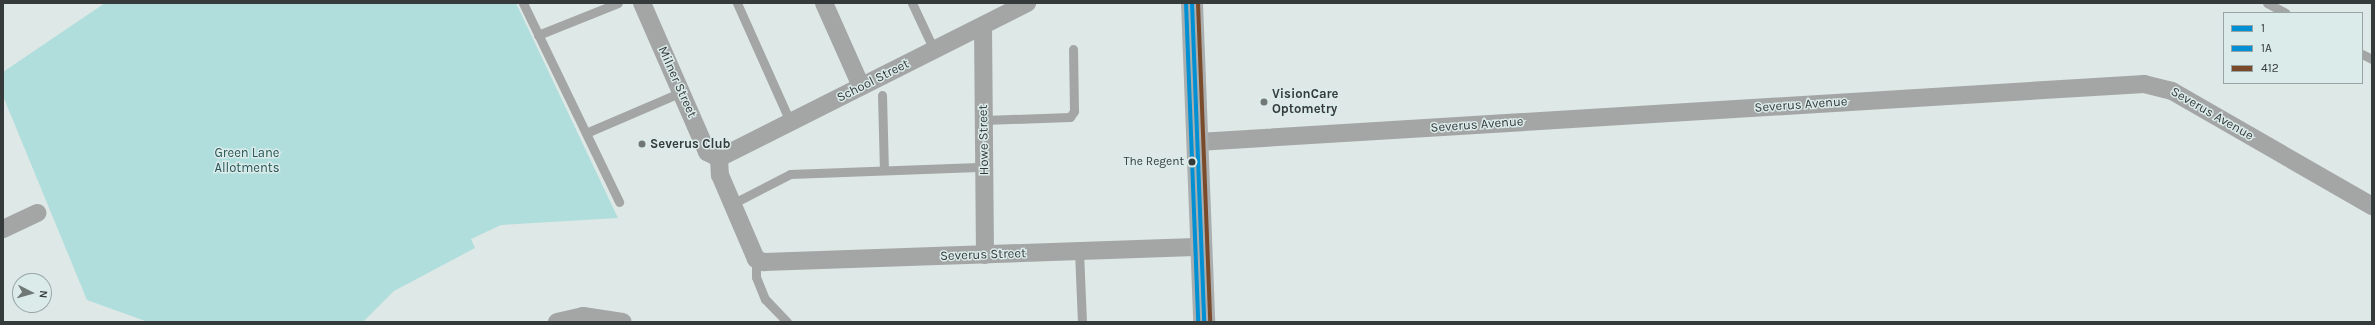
<!DOCTYPE html>
<style>
body{margin:0}
#map{position:relative;width:2375px;height:325px;overflow:hidden;background:#dee8e6;font-family:Karla,sans-serif}
div>[style]{position:absolute}
.green>*{inset:0;background:#b0dedc}
.lane>*{height:9px;margin:-4.5px;padding:0 4.5px;transform-origin:4.5px;border-radius:4.5px;background:#a3a6a5}
.street>*{height:18px;margin:-9px;padding:0 9px;transform-origin:9px;border-radius:9px;background:#a3a6a5}
.secondary>*{height:22px;margin:-11px;padding:0 11px;transform-origin:11px;border-radius:11px;background:#abaeaf}
.bus-1>*{height:4px;margin:-2px;padding:0 2px;transform-origin:2px;border-radius:2px;background:#0090d3}
.bus-2>*{height:4px;margin:-2px;padding:0 2px;transform-origin:2px;border-radius:2px;background:#0090d3}
.bus-3>*{height:4px;margin:-2px;padding:0 2px;transform-origin:2px;border-radius:2px;background:#7a4b2a}
.dots>*{width:11px;height:11px;translate:-50% -50%;box-sizing:border-box;border:2px solid #dbebea;border-radius:50%}
span{translate:-50% -50%;white-space:nowrap;text-align:center;line-height:1.15;-webkit-text-stroke:3px #dbebea;paint-order:stroke}
.bus-label{font-size:12px;color:#353b3a}
.right{translate:-100% -50%;text-align:right}
.street-label{font-size:13px;color:#353b3a}
.poi-label{font-size:13px;color:#353b3a;font-weight:700}
.left{translate:0 -50%;text-align:left}
.park-label{font-size:13px;color:#275656}
.frame{position:absolute;inset:0;border:4px solid #353b3a;pointer-events:none}
.legend{position:absolute;left:2223px;top:12px;width:140px;height:72px;box-sizing:border-box;background:#dbebea;border:1px solid #99a5a4;margin:0;padding:5px 7px;list-style:none;font-size:12px;color:#353b3a}
.legend li{display:flex;align-items:center;gap:8px;height:20px}
.legend b{width:20px;border:1px solid #99a5a4}
.north{position:absolute;left:12px;top:273px;width:40px;height:40px;box-sizing:border-box;background:#dbebea;border:1px solid #99a5a4;border-radius:50%;rotate:96deg;font-size:11px;font-weight:700;line-height:16px;text-align:center;color:#353b3a}
.north::after{content:'';display:block;margin:auto;width:14px;height:18px;background:#707876;clip-path:polygon(50% 0,100% 100%,50% 72%,0 100%)}
</style>
<div id="map">
<div class="green">
<div style="clip-path:polygon(105px 3px,516px 3px,618px 218px,501px 225px,471px 239px,475px 248px,394px 291px,363px 322px,148px 322px,87px 300px,3px 96px,3px 72px)"></div>
</div>
<div class="lane">
<div style="left:523px;top:3px;width:221px;rotate:64.2deg"></div>
<div style="left:737px;top:3px;width:133px;rotate:65.9deg"></div>
<div style="left:912px;top:3px;width:52px;rotate:64.9deg"></div>
<div style="left:2267px;top:3px;width:21px;rotate:28deg"></div>
<div style="left:538px;top:35px;width:86px;rotate:-21.8deg"></div>
<div style="left:2362px;top:54px;width:11px;rotate:27deg"></div>
<div style="left:882px;top:95px;width:75px;rotate:88.5deg"></div>
<div style="left:984px;top:120px;width:86px;rotate:-2deg"></div>
<div style="left:1070px;top:117px;width:7px;rotate:-56deg"></div>
<div style="left:1074px;top:111px;width:62px;rotate:-90.9deg"></div>
<div style="left:586px;top:133px;width:103px;rotate:-23.3deg"></div>
<div style="left:732px;top:204px;width:65px;rotate:-27.3deg"></div>
<div style="left:790px;top:174px;width:195px;rotate:-2.1deg"></div>
<div style="left:1079px;top:251px;width:71px;rotate:87.6deg"></div>
<div style="left:756px;top:259px;width:18px;rotate:90deg"></div>
<div style="left:756px;top:277px;width:24px;rotate:68deg"></div>
<div style="left:765px;top:299px;width:32px;rotate:46deg"></div>
</div>
<div class="street">
<div style="left:642px;top:3px;width:163px;rotate:66.4deg"></div>
<div style="left:707px;top:152px;width:13px;rotate:27deg"></div>
<div style="left:824px;top:3px;width:91px;rotate:66deg"></div>
<div style="left:983px;top:26px;width:229px;rotate:89.5deg"></div>
<div style="left:1198px;top:142px;width:948px;rotate:-3.51deg"></div>
<div style="left:2144px;top:84px;width:29px;rotate:14deg"></div>
<div style="left:2172px;top:91px;width:231px;rotate:29.9deg"></div>
<div style="left:719px;top:158px;width:17px;rotate:87deg"></div>
<div style="left:720px;top:175px;width:91px;rotate:66.8deg"></div>
<div style="left:756px;top:259px;width:9px;rotate:21deg"></div>
<div style="left:764px;top:262px;width:438px;rotate:-2deg"></div>
<div style="left:719px;top:158px;width:345px;rotate:-26.7deg"></div>
<div style="left:3px;top:229px;width:38px;rotate:-25deg"></div>
<div style="left:557px;top:322px;width:27px;rotate:-13deg"></div>
<div style="left:583px;top:316px;width:40px;rotate:8.5deg"></div>
</div>
<div class="secondary">
<div style="left:1192px;top:3px;width:319px;rotate:87.8deg"></div>
</div>
<div class="bus-1">
<div style="left:1192px;top:3px;width:319px;rotate:87.8deg"></div>
</div>
<div class="bus-2">
<div style="left:1186px;top:3px;width:319px;rotate:87.8deg"></div>
</div>
<div class="bus-3">
<div style="left:1198px;top:3px;width:319px;rotate:87.8deg"></div>
</div>
<div class="dots">
<div style="left:1264px;top:102px;background:#707876"></div>
<div style="left:642px;top:144px;background:#707876"></div>
<div style="left:1192px;top:162px;background:#353b3a"></div>
</div>
<div class="bus-label">
<span class="right" style="left:1184px;top:162px">The Regent</span>
</div>
<div class="street-label">
<span style="left:873px;top:81px;rotate:-27deg">School Street</span>
<span style="left:677px;top:82px;rotate:66deg">Milner Street</span>
<span style="left:1801px;top:105px;rotate:-4deg">Severus Avenue</span>
<span style="left:2212px;top:114px;rotate:30deg">Severus Avenue</span>
<span style="left:1477px;top:125px;rotate:-4deg">Severus Avenue</span>
<span style="left:984px;top:140px;rotate:-91deg">Howe Street</span>
<span style="left:983px;top:255px;rotate:-2deg">Severus Street</span>
</div>
<div class="poi-label">
<span class="left" style="left:1272px;top:102px">VisionCare<br>Optometry</span>
<span class="left" style="left:650px;top:144px">Severus Club</span>
</div>
<div class="park-label">
<span style="left:247px;top:161px">Green Lane<br>Allotments</span>
</div>
<div class="frame"></div>
<ul class="legend">
<li><b style="height:5px;background:#0090d3"></b>1</li>
<li><b style="height:5px;background:#0090d3"></b>1A</li>
<li><b style="height:5px;background:#7a4b2a"></b>412</li>
</ul>
<div class="north">N</div>
</div>
